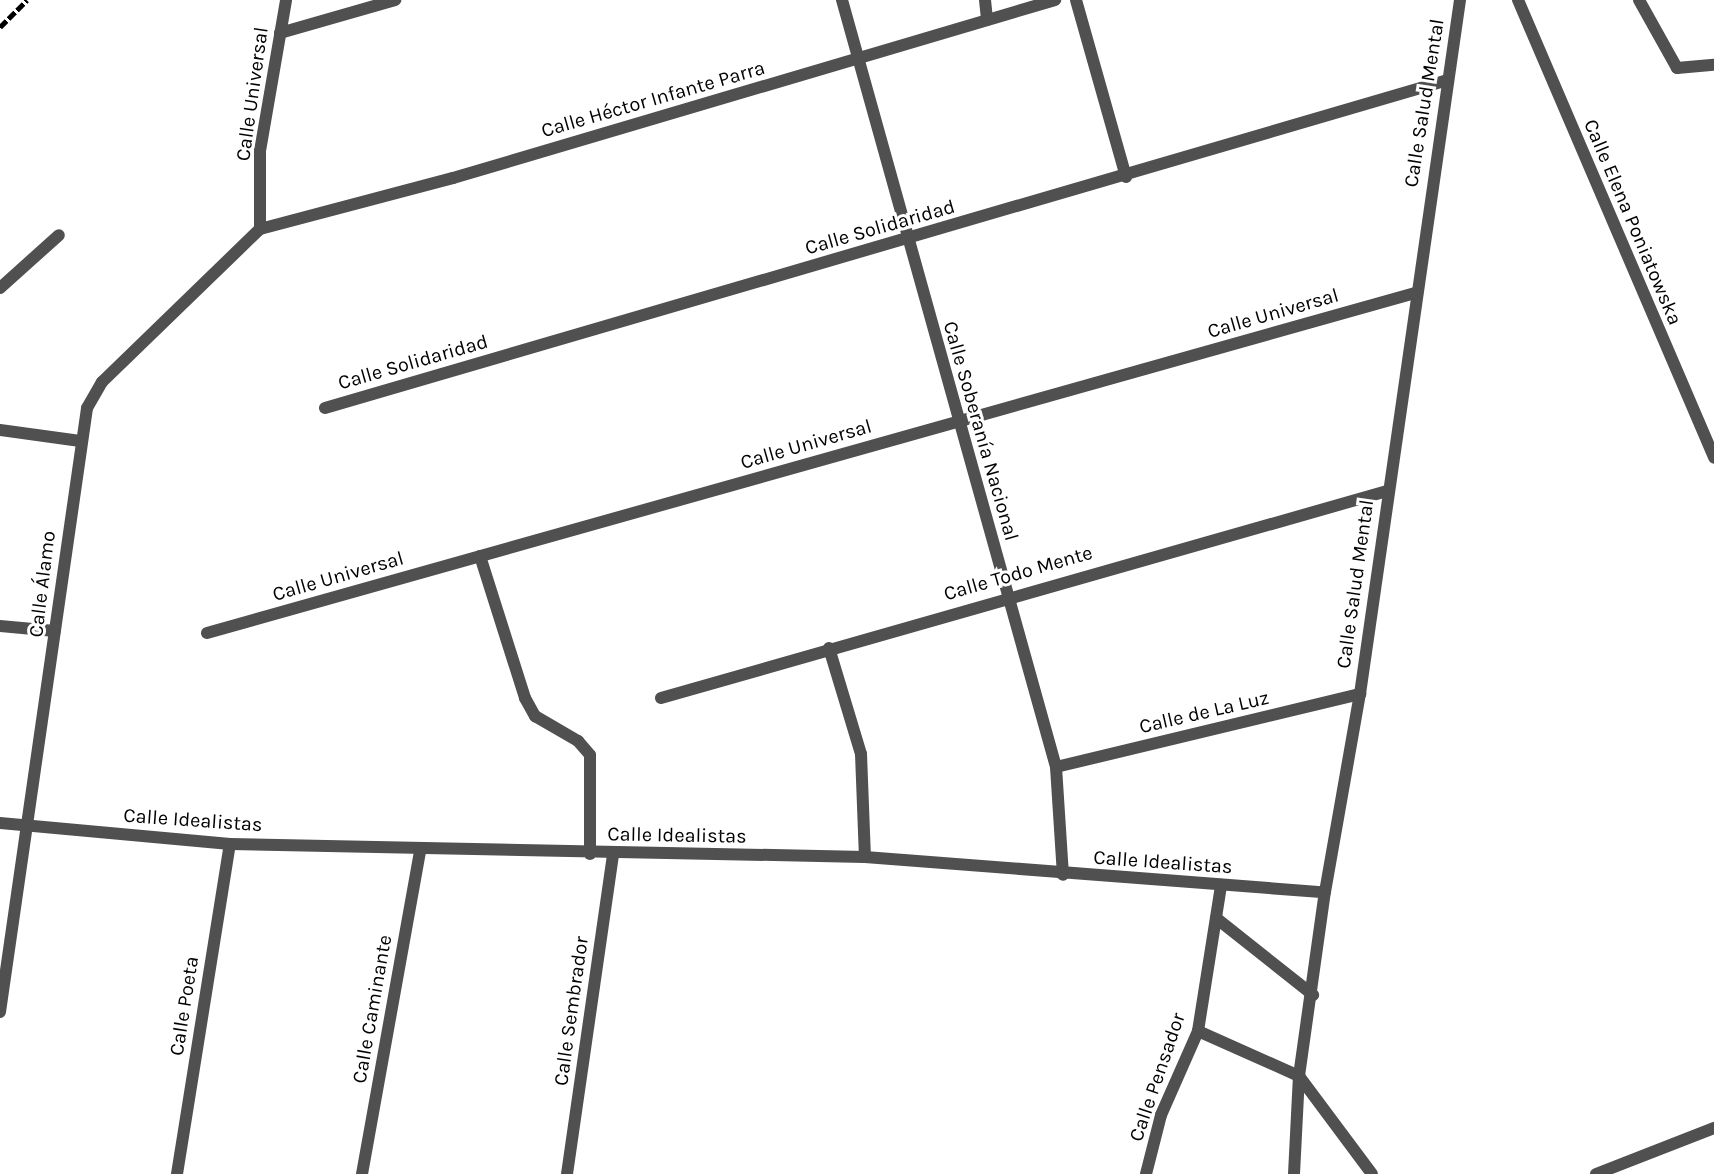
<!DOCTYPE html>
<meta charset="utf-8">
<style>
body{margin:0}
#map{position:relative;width:1714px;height:1174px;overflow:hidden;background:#fff;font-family:Karla,sans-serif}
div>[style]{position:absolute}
.minor>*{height:12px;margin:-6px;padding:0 6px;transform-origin:6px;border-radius:6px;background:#505050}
.rail>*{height:4.5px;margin-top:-2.25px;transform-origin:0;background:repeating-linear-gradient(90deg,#000 0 9px,transparent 0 12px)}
span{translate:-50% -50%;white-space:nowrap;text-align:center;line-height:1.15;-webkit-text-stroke:6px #fff;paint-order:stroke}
.street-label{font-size:20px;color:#000}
</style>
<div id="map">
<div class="minor">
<div style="left:842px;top:0;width:796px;rotate:74.41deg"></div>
<div style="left:1056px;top:767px;width:108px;rotate:86.3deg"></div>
<div style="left:985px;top:0;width:20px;rotate:84deg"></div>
<div style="left:1076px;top:0;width:184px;rotate:74.2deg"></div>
<div style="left:1518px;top:0;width:498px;rotate:66.8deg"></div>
<div style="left:1639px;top:0;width:78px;rotate:60.8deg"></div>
<div style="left:1677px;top:68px;width:37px;rotate:-5deg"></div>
<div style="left:280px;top:33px;width:120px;rotate:-16deg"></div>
<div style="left:260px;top:229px;width:78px;rotate:-90deg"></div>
<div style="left:260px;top:151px;width:153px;rotate:-80.2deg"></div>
<div style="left:0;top:288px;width:79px;rotate:-41.9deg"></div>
<div style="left:325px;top:408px;width:1167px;rotate:-16.28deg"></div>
<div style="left:0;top:430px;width:81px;rotate:7.8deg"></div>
<div style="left:480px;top:556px;width:149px;rotate:72.4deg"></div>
<div style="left:525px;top:698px;width:21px;rotate:61deg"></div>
<div style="left:535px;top:716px;width:50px;rotate:30.2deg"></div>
<div style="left:578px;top:741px;width:18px;rotate:49deg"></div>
<div style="left:590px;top:755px;width:99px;rotate:90deg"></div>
<div style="left:0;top:626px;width:55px;rotate:5.2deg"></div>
<div style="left:207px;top:633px;width:1255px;rotate:-15.72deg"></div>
<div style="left:829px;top:648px;width:111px;rotate:73.2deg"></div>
<div style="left:861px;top:754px;width:103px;rotate:87.8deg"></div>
<div style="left:661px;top:698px;width:755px;rotate:-15.91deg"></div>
<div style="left:1056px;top:767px;width:313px;rotate:-13.5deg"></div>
<div style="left:0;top:823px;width:231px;rotate:5.2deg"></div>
<div style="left:230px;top:844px;width:635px;rotate:1.17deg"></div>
<div style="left:865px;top:857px;width:461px;rotate:4.4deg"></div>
<div style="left:1216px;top:918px;width:124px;rotate:38.4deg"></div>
<div style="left:0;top:1012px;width:610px;rotate:-81.8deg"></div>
<div style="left:87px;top:408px;width:30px;rotate:-60deg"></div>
<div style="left:102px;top:382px;width:220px;rotate:-44.1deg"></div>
<div style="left:260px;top:229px;width:200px;rotate:-14.8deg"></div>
<div style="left:453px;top:178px;width:628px;rotate:-16.47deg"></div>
<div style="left:1198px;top:1031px;width:111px;rotate:24deg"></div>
<div style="left:1299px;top:1076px;width:122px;rotate:53.3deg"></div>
<div style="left:177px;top:1174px;width:334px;rotate:-80.9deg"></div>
<div style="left:362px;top:1174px;width:328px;rotate:-79.8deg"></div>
<div style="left:567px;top:1174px;width:323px;rotate:-81.8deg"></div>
<div style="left:1146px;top:1174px;width:61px;rotate:-75.7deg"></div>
<div style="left:1161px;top:1115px;width:92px;rotate:-66.2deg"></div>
<div style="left:1198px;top:1031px;width:148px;rotate:-81deg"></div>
<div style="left:1294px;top:1174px;width:98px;rotate:-87.1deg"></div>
<div style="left:1299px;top:1076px;width:186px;rotate:-82deg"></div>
<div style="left:1325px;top:892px;width:201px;rotate:-80deg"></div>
<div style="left:1360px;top:694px;width:701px;rotate:-81.8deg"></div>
<div style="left:1596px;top:1174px;width:127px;rotate:-21.3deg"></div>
</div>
<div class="rail">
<div style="left:0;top:27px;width:38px;rotate:-45deg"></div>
</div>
<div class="street-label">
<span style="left:252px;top:94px;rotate:-82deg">Calle Universal</span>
<span style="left:653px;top:99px;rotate:-16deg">Calle Héctor Infante Parra</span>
<span style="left:1424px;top:103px;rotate:-81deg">Calle Salud Mental</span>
<span style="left:1633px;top:222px;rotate:67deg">Calle Elena Poniatowska</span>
<span style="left:880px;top:227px;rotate:-16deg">Calle Solidaridad</span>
<span style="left:1273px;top:313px;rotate:-16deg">Calle Universal</span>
<span style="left:413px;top:362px;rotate:-16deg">Calle Solidaridad</span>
<span style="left:981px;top:431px;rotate:74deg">Calle Soberanía Nacional</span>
<span style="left:806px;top:444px;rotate:-16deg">Calle Universal</span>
<span style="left:1018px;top:573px;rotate:-16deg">Calle Todo Mente</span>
<span style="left:338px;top:576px;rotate:-16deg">Calle Universal</span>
<span style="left:42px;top:584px;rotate:-83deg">Calle Álamo</span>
<span style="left:1355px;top:584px;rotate:-82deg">Calle Salud Mental</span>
<span style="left:1204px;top:712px;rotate:-13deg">Calle de La Luz</span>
<span style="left:193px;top:820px;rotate:4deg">Calle Idealistas</span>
<span style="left:677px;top:835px;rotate:1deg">Calle Idealistas</span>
<span style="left:1163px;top:862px;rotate:4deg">Calle Idealistas</span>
<span style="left:184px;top:1006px;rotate:-81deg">Calle Poeta</span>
<span style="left:372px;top:1009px;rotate:-80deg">Calle Caminante</span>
<span style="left:571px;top:1011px;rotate:-82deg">Calle Sembrador</span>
<span style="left:1157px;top:1077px;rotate:-71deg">Calle Pensador</span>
</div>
</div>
